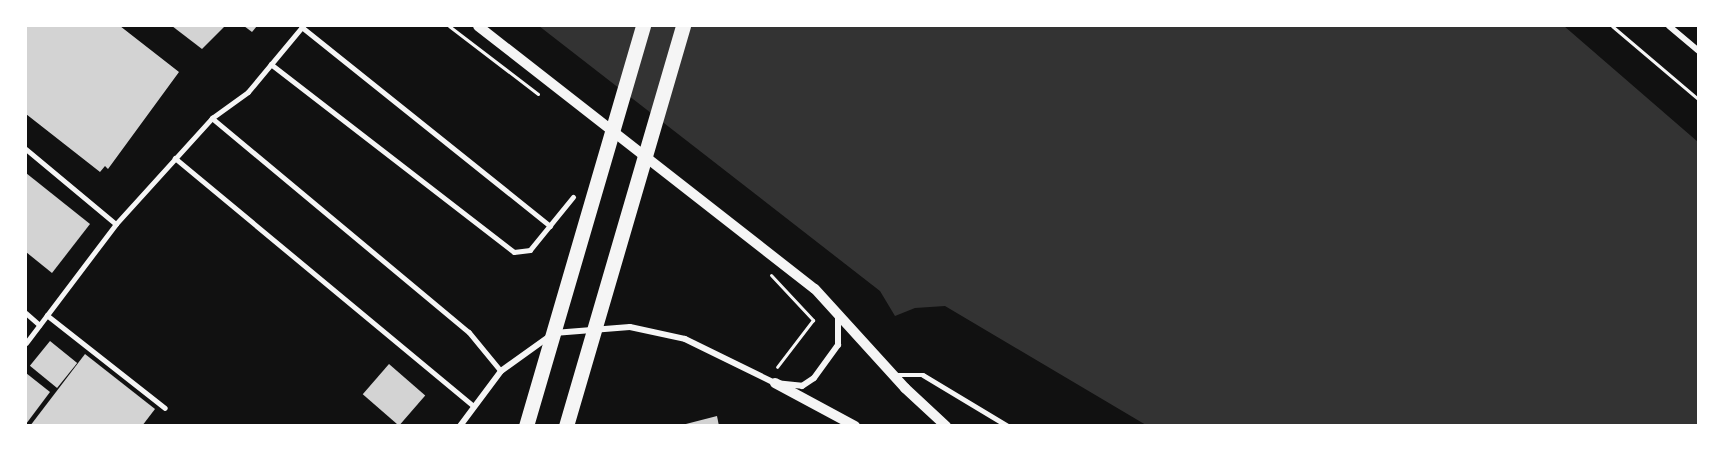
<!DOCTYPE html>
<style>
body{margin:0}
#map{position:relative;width:1724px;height:451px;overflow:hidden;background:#111;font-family:Manrope,sans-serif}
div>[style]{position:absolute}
.water>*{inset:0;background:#333}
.building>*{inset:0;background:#d3d3d3;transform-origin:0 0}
.path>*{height:3px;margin:-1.5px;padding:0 1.5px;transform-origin:1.5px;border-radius:1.5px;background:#f5f5f5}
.service>*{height:4.5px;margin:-2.25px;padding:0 2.25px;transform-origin:2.25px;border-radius:2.25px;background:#f5f5f5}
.minor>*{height:6px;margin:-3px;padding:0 3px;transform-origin:3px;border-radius:3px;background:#f5f5f5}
.tertiary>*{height:10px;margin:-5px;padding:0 5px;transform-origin:5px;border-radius:5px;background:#f5f5f5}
.motorway>*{height:15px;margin:-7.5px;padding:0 7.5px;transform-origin:7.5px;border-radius:7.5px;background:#f5f5f5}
span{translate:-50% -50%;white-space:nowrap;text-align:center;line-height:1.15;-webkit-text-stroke:6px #fff;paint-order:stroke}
.frame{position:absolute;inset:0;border:27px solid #fff;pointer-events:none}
</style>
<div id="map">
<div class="water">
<div style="clip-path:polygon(539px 26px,1564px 26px,1698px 142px,1698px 425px,1146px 425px,945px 306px,915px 308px,895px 316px,880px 291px)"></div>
</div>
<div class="building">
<div style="clip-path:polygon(26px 26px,120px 26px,179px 72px,108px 169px,105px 166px,100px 172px,26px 114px)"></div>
<div style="clip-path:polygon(172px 26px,225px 26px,202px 49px)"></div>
<div style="clip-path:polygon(244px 26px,257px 26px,252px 32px)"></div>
<div style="clip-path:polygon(26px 173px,90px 224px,52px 273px,26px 252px)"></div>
<div style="left:50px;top:341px;width:35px;height:32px;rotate:39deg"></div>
<div style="clip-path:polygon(85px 354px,155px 409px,142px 426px,30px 426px)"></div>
<div style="left:389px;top:364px;width:48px;height:40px;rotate:41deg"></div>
<div style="clip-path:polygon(26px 373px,50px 392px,26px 424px)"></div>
<div style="clip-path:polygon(717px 416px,719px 426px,682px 426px,682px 425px)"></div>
</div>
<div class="path">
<div style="left:449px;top:26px;width:112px;rotate:37.4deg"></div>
<div style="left:1612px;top:26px;width:113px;rotate:40.3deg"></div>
<div style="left:771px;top:275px;width:62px;rotate:47deg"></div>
<div style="left:813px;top:320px;width:59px;rotate:127.5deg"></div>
</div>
<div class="service">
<div style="left:302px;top:27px;width:318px;rotate:38.7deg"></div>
<div style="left:271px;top:64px;width:307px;rotate:37.7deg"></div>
<div style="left:514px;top:252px;width:16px;rotate:-7deg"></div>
<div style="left:530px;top:250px;width:68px;rotate:-50.9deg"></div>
<div style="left:212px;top:118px;width:44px;rotate:-35.8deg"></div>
<div style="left:248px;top:92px;width:86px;rotate:-50.2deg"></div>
<div style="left:26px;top:149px;width:117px;rotate:39.8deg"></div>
<div style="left:175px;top:158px;width:388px;rotate:39.7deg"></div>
<div style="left:26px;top:313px;width:18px;rotate:41deg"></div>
<div style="left:47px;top:315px;width:150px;rotate:38.2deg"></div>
<div style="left:26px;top:343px;width:149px;rotate:-52.9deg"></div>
<div style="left:116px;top:224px;width:143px;rotate:-47.8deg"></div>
<div style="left:212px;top:118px;width:334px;rotate:39.8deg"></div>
<div style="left:469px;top:332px;width:50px;rotate:50.6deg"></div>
<div style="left:897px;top:375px;width:26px"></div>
<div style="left:923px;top:375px;width:99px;rotate:31deg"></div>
</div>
<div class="minor">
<div style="left:1669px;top:26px;width:38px;rotate:40deg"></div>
<div style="left:460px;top:426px;width:69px;rotate:-53.3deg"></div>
<div style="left:501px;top:371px;width:65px;rotate:-35.6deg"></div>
<div style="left:554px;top:333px;width:76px;rotate:-4.5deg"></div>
<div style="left:630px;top:327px;width:56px;rotate:12.3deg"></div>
<div style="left:685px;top:339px;width:100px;rotate:26.1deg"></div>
<div style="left:775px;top:383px;width:27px;rotate:6deg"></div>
<div style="left:802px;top:386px;width:14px;rotate:-34deg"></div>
<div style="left:814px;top:378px;width:41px;rotate:-54deg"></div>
<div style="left:838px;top:345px;width:27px;rotate:-90deg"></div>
</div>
<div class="tertiary">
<div style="left:478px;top:26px;width:427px;rotate:38deg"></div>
<div style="left:815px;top:289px;width:134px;rotate:47.7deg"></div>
<div style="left:905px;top:388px;width:56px;rotate:42.8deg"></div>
<div style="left:775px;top:383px;width:91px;rotate:28.3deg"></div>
</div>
<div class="motorway">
<div style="left:526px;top:426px;width:417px;rotate:-73.7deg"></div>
<div style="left:566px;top:426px;width:417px;rotate:-73.7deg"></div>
</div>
<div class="frame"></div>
</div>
